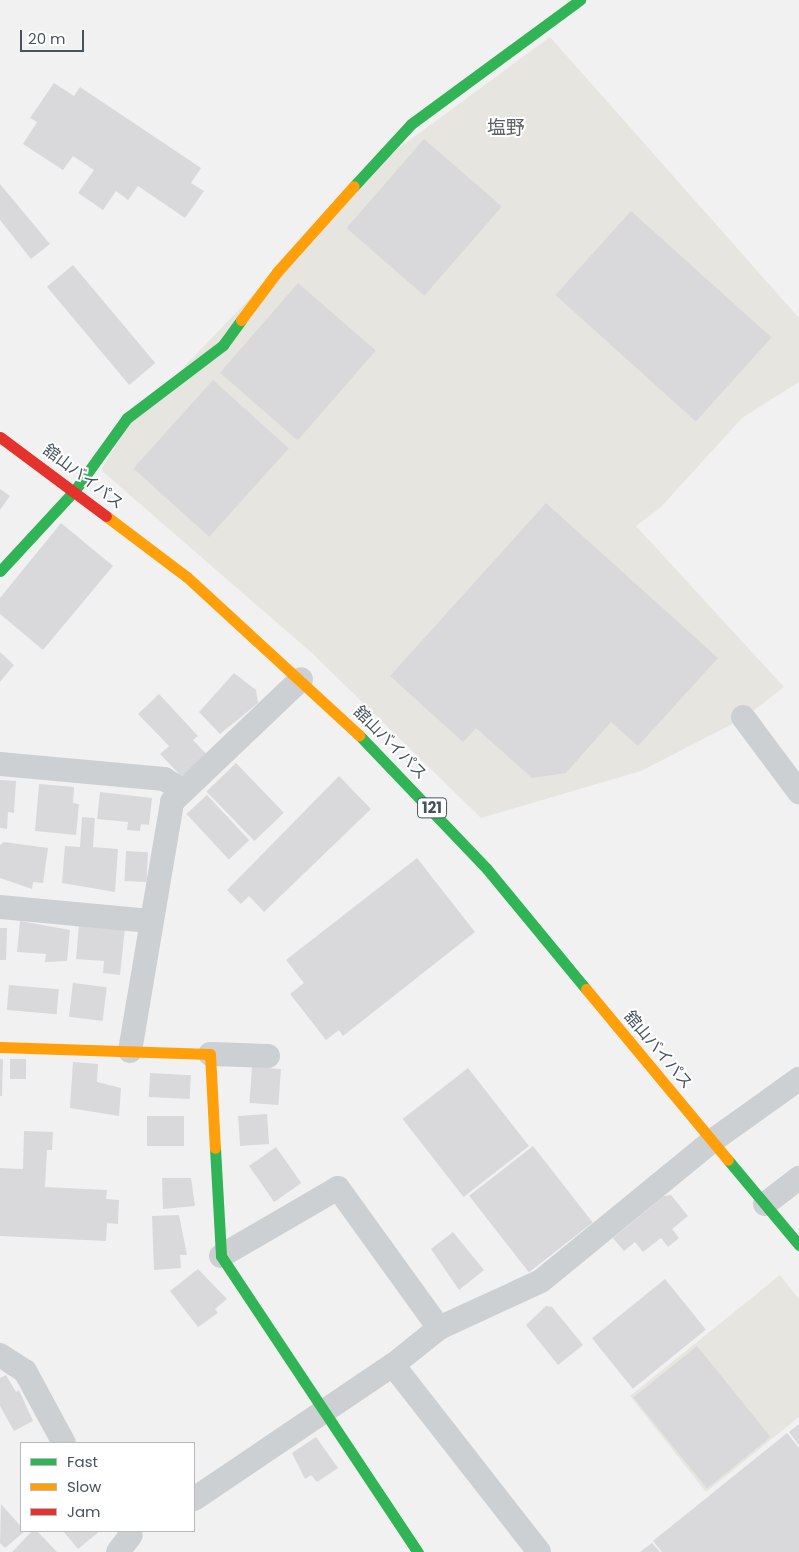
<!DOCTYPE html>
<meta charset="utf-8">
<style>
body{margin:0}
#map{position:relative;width:799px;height:1552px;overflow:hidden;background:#f2f1f1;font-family:Poppins,"Noto Sans JP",sans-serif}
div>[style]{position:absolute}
.commercial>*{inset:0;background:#e6e5df}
.building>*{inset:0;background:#d9d9db;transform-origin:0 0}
.street>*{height:24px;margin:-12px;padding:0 12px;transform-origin:12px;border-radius:12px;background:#cdd0d2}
.fast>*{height:11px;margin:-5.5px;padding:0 5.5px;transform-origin:5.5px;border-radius:5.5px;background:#30b455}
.slow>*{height:11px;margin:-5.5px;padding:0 5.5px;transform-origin:5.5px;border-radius:5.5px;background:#ff9f0a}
.jam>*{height:11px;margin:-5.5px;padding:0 5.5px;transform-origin:5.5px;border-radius:5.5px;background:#e5322d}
span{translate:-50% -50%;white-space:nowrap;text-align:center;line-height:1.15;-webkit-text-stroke:4px #fff;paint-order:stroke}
.shield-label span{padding:1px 4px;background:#fff;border:1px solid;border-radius:4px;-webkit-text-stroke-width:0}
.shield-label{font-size:15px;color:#47525f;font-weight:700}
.street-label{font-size:16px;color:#47525f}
.quarter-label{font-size:19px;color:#5c6066}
.legend{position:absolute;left:20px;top:1442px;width:175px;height:90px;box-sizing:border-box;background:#fff;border:1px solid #b5babf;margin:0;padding:6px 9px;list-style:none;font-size:15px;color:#47525f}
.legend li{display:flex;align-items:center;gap:10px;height:25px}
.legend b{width:25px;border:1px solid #b5babf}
.scale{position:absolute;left:20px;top:30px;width:64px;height:22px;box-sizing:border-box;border:2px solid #47525f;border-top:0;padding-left:6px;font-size:15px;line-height:18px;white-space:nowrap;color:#47525f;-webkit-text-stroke:4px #fff;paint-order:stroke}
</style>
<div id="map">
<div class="commercial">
<div style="clip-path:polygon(550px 37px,799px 318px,799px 382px,742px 418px,661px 507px,636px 526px,784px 687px,744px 718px,641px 771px,481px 818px,313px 654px,101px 470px,129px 424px,384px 159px)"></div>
<div style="clip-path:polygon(780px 1275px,799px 1299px,799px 1417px,706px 1492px,630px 1396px)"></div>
</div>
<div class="building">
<div style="clip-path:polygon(54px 83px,74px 96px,80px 87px,201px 168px,191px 183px,204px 191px,185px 218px,138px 186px,128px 200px,116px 191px,103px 210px,78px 193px,94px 170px,73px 156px,63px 170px,23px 144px,37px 122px,30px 118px)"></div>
<div style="left:424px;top:139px;width:103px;height:118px;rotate:41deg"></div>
<div style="clip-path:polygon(0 184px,50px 244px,31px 259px,0 220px)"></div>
<div style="left:631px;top:211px;width:189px;height:113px;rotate:42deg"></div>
<div style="left:73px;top:265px;width:128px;height:34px;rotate:50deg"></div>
<div style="left:298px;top:283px;width:103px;height:119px;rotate:41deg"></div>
<div style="left:213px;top:380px;width:102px;height:119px;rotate:42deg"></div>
<div style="clip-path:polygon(0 489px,10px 496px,0 510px)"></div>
<div style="clip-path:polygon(546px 503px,718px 658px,638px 746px,611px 722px,566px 773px,532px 778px,476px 728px,463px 742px,390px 676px)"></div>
<div style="clip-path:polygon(61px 523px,113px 566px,43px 650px,0 614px,0 598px)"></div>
<div style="clip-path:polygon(0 652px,14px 665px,0 682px)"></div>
<div style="clip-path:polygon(234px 673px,256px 690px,258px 703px,220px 734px,199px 712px)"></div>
<div style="clip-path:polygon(159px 694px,198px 736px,193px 740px,210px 758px,181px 776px,160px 754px,169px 746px,138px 714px)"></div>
<div style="left:236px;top:763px;width:69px;height:41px;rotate:46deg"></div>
<div style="clip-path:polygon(339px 776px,371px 809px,264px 912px,249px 896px,241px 904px,227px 890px)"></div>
<div style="clip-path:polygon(0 780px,16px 781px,14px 813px,8px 812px,7px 829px,0 828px)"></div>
<div style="clip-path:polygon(39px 784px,74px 787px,73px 803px,79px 804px,76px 835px,35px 831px)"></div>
<div style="clip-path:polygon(100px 792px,152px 798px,149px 825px,141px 824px,140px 831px,127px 830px,128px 822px,97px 819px)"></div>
<div style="left:207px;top:795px;width:62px;height:28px;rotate:47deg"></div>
<div style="clip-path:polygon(82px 817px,95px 818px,93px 847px,118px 849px,115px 892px,62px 883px,65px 846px,80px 847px)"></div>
<div style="clip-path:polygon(4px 842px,48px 848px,43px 883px,33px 882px,32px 889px,0 878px,0 845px)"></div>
<div style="left:126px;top:851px;width:22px;height:30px;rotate:3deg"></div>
<div style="clip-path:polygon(417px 858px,475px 932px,343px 1036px,339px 1030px,326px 1040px,290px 994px,304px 983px,286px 960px)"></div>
<div style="clip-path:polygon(20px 921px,70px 930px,67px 961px,45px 962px,46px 954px,17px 952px)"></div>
<div style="clip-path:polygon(79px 924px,125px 928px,120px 975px,103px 973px,104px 961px,76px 959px)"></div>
<div style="clip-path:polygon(0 928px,7px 928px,6px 960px,0 960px)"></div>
<div style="left:73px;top:983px;width:34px;height:34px;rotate:7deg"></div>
<div style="left:9px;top:985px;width:50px;height:25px;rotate:5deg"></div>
<div style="clip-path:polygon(0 1059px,3px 1059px,2px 1096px,0 1096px)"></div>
<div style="left:10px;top:1059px;width:16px;height:20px"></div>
<div style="clip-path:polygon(73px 1062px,98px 1064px,97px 1082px,121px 1088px,119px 1116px,70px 1108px)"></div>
<div style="left:252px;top:1067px;width:29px;height:36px;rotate:4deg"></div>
<div style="left:468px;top:1068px;width:99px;height:83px;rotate:52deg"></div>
<div style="left:150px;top:1073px;width:41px;height:24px;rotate:3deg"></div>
<div style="left:267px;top:1114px;width:30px;height:29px;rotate:86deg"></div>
<div style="left:147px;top:1116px;width:37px;height:30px"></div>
<div style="clip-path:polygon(24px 1131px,53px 1132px,52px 1150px,47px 1150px,45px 1187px,107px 1190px,106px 1199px,119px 1200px,118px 1224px,107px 1223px,106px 1241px,0 1236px,0 1168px,23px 1169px)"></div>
<div style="left:533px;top:1146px;width:97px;height:81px;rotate:52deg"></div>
<div style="left:276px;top:1147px;width:44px;height:33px;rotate:55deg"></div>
<div style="clip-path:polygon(162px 1178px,191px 1178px,195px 1206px,163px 1209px)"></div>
<div style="clip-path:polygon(671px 1195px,688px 1216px,672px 1229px,679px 1238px,668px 1247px,661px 1238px,643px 1252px,635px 1242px,624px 1251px,613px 1238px,664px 1196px)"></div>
<div style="clip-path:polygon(179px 1215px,187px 1255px,180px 1255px,181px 1268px,154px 1270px,152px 1216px)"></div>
<div style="clip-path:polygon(453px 1232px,484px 1270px,459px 1290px,431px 1249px)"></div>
<div style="clip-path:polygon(198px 1269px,227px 1299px,215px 1309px,218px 1313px,198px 1327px,170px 1291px)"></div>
<div style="left:665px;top:1279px;width:65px;height:94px;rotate:51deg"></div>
<div style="clip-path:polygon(546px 1306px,552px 1307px,583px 1345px,558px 1365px,526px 1325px)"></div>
<div style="left:697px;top:1346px;width:117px;height:82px;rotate:51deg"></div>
<div style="clip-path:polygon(6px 1375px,16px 1392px,19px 1390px,33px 1421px,14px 1431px,0 1406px,0 1378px)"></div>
<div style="clip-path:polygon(799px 1424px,799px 1445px,789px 1432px)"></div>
<div style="clip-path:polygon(787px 1433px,799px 1448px,799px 1552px,662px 1552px,653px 1541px)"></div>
<div style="clip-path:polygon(316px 1437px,338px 1468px,317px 1482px,311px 1475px,305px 1479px,292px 1453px)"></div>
<div style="clip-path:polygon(1px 1504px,25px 1531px,5px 1548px,0 1543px)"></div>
<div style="clip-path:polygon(32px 1531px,37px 1531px,57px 1552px,12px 1552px)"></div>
<div style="clip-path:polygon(63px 1531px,100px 1531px,78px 1549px)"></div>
<div style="clip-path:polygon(652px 1543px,660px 1552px,640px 1552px)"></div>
</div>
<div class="street">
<div style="left:743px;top:717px;width:94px;rotate:53.3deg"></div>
<div style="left:0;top:764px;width:165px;rotate:5.2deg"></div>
<div style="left:164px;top:779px;width:21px;rotate:31deg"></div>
<div style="left:0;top:907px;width:151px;rotate:5.3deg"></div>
<div style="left:130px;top:1051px;width:253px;rotate:-80.4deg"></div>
<div style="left:172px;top:802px;width:178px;rotate:-43.6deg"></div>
<div style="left:210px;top:1054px;width:58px;rotate:2deg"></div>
<div style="left:765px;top:1204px;width:43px;rotate:-37.4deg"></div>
<div style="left:221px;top:1256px;width:135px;rotate:-30.2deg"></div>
<div style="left:338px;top:1188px;width:173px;rotate:54.2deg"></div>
<div style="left:0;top:1355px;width:30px;rotate:33deg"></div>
<div style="left:25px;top:1371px;width:82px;rotate:61.6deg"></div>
<div style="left:393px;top:1365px;width:237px;rotate:52deg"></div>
<div style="left:194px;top:1499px;width:240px;rotate:-34deg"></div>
<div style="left:393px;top:1365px;width:59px;rotate:-38.8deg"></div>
<div style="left:439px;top:1328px;width:112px;rotate:-24.7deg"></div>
<div style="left:541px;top:1281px;width:221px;rotate:-39.3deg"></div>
<div style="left:712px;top:1141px;width:107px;rotate:-35.5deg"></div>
<div style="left:118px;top:1552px;width:21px;rotate:-53deg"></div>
</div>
<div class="fast">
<div style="left:354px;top:186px;width:84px;rotate:-47.4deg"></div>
<div style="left:411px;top:124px;width:210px;rotate:-36.3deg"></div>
<div style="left:0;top:571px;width:110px;rotate:-47.2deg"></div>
<div style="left:75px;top:490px;width:89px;rotate:-54.2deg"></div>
<div style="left:127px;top:418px;width:121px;rotate:-37.2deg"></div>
<div style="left:223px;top:345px;width:31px;rotate:-54deg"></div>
<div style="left:359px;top:735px;width:185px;rotate:46.3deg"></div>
<div style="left:487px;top:869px;width:156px;rotate:50.5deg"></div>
<div style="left:215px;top:1148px;width:108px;rotate:86.8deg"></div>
<div style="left:221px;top:1256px;width:356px;rotate:56.4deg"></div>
<div style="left:728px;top:1160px;width:111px;rotate:50.1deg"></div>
</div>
<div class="slow">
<div style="left:241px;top:320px;width:60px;rotate:-53.1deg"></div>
<div style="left:277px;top:272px;width:115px;rotate:-48.2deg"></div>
<div style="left:106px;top:516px;width:101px;rotate:37deg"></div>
<div style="left:187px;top:577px;width:234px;rotate:42.6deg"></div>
<div style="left:586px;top:989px;width:222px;rotate:50.3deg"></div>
<div style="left:0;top:1047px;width:210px;rotate:1.9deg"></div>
<div style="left:210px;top:1054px;width:94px;rotate:87deg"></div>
</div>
<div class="jam">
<div style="left:0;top:437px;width:132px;rotate:36.7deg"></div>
</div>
<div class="shield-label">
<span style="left:432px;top:808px">121</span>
</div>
<div class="street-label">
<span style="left:83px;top:477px;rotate:37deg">舘山バイパス</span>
<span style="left:390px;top:743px;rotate:45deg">舘山バイパス</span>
<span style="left:658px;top:1050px;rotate:50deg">舘山バイパス</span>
</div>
<div class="quarter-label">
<span style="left:506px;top:128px">塩野</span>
</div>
<ul class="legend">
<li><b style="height:6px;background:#30b455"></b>Fast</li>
<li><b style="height:6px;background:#ff9f0a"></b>Slow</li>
<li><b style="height:6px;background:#e5322d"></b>Jam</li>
</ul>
<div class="scale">20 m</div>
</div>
